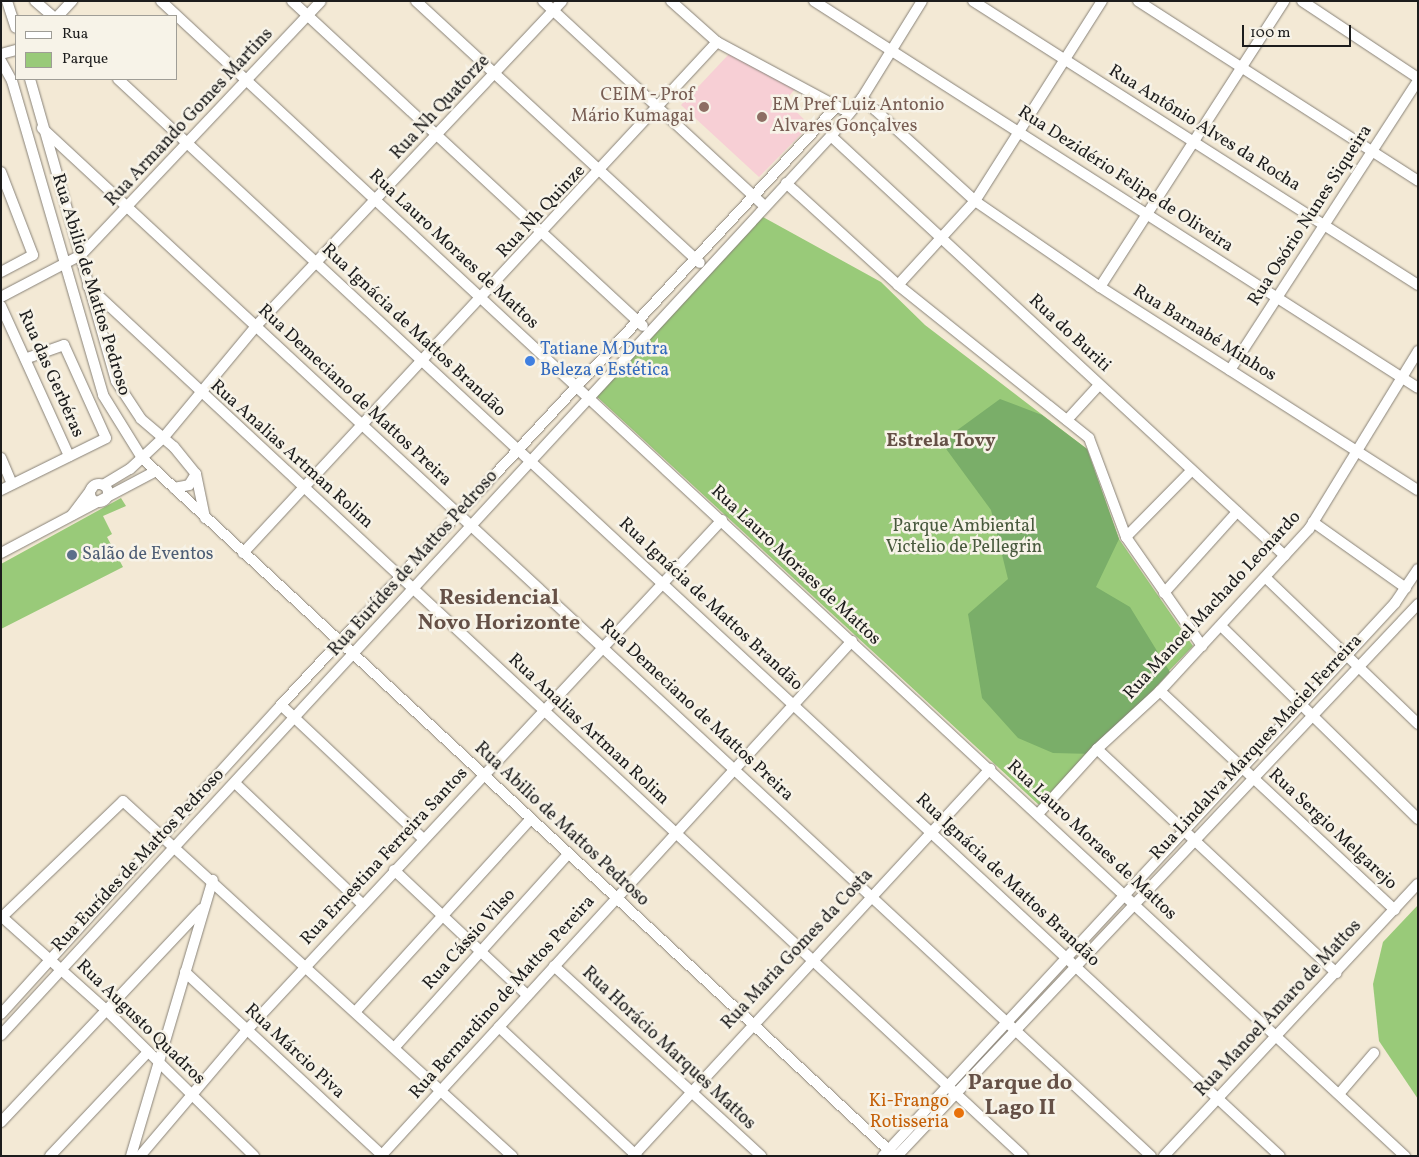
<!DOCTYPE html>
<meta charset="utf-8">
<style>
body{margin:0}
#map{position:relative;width:1419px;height:1157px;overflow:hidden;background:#f3e9d5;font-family:Vollkorn,serif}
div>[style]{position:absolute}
.built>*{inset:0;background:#f7cfd5}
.green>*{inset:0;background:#99ca79}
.forest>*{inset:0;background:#7aae69}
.roads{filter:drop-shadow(0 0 1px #888278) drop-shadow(0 0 1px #888278)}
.minor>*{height:10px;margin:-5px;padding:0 5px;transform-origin:5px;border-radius:5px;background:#fff}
.minor>.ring{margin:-5px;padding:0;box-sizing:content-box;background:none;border:10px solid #fff;border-radius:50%}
.dots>*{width:14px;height:14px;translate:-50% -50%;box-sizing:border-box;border:2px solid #f7f3e8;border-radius:50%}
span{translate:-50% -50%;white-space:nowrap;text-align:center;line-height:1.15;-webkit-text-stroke:5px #f7f3e8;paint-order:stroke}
.education-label{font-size:18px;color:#785e54}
.right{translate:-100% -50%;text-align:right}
.left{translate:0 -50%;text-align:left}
.street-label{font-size:18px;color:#1c1c1c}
.shop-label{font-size:18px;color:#366cbe}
.park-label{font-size:18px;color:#48593d}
.service-label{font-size:18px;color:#4e5e75}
.food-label{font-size:18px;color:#c56008}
.neighbourhood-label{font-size:19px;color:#655046;font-weight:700}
.district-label{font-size:22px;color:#655046;font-weight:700}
.frame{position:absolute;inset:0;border:2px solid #1c1c1c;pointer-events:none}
.legend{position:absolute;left:15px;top:15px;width:162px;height:65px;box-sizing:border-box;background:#f7f3e8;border:1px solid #9f9d96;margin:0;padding:6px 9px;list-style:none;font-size:15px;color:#1c1c1c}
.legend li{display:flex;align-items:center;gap:10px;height:25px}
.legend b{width:25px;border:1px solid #9f9d96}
.scale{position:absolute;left:1242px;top:25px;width:109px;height:22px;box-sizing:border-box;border:2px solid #1c1c1c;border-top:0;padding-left:6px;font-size:15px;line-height:18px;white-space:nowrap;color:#1c1c1c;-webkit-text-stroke:4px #f7f3e8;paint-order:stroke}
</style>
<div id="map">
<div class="built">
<div style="clip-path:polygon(729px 54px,795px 89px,785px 101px,810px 125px,759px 177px,681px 105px)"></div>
</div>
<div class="green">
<div style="clip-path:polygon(763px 217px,881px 282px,925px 325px,1087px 449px,1119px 539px,1193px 646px,1039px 805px,594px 394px)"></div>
<div style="clip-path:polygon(121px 498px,126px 506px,103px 516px,112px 534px,107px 537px,123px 567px,1px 629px,1px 564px)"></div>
<div style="clip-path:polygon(1418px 905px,1418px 1099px,1379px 1041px,1373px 984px,1383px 942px)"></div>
</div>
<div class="forest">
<div style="clip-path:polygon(1000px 399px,1042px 415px,1087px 449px,1119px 539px,1096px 587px,1130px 607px,1170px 672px,1093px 754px,1053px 753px,1018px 738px,982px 698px,968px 614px,1008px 579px,991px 510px,941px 442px)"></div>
</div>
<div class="roads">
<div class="minor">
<div style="left:7px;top:1px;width:28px;rotate:72deg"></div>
<div style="left:35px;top:1px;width:23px;rotate:41deg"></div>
<div style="left:161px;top:1px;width:1698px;rotate:42.88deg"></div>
<div style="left:292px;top:1px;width:478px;rotate:42.8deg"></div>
<div style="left:416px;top:1px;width:386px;rotate:42.7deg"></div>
<div style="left:543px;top:1px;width:301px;rotate:42.8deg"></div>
<div style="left:671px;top:1px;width:62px;rotate:41.7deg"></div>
<div style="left:717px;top:42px;width:142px;rotate:28.2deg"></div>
<div style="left:814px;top:1px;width:717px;rotate:32.65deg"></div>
<div style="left:973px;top:1px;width:528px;rotate:32.55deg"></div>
<div style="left:1138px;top:1px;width:333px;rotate:32.7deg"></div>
<div style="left:1302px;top:1px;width:139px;rotate:33.6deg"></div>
<div style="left:58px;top:16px;width:21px;rotate:-47deg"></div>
<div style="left:1px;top:54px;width:16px;rotate:-15deg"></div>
<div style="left:1px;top:61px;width:23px;rotate:61deg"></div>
<div style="left:12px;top:81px;width:327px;rotate:73.8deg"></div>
<div style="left:103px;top:395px;width:74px;rotate:58.2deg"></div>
<div style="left:142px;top:458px;width:1027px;rotate:42.83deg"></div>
<div style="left:30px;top:79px;width:314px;rotate:74.1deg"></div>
<div style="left:116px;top:381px;width:45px;rotate:56.7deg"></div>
<div style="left:141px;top:419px;width:43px;rotate:40.3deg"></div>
<div style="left:174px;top:447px;width:35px;rotate:51deg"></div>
<div style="left:196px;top:474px;width:45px;rotate:78.4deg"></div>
<div style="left:118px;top:79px;width:1584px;rotate:42.83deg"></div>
<div style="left:862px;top:98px;width:153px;rotate:42.3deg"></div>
<div style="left:975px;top:201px;width:152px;rotate:34.5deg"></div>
<div style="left:1100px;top:287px;width:377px;rotate:32.6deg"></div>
<div style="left:42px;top:128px;width:1512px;rotate:42.83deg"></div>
<div style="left:831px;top:136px;width:618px;rotate:42.77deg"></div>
<div style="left:1px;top:172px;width:89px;rotate:68.9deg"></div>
<div style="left:33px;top:255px;width:36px;rotate:152deg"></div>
<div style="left:786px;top:183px;width:151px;rotate:42.3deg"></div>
<div style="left:898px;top:285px;width:245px;rotate:38.7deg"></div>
<div style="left:1089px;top:438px;width:106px;rotate:69.5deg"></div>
<div style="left:1126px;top:537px;width:133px;rotate:55.1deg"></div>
<div style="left:898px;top:285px;width:114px;rotate:-47.5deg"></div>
<div style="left:975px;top:201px;width:237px;rotate:-57.6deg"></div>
<div style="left:88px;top:286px;width:1277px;rotate:42.94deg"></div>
<div style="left:1100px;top:287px;width:340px;rotate:-57.2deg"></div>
<div style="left:1px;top:297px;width:90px;rotate:-27.7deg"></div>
<div style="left:81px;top:255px;width:349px;rotate:-46.6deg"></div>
<div style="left:1px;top:306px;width:165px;rotate:65.6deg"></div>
<div style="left:1230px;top:370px;width:346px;rotate:-57deg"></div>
<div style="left:1067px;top:420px;width:47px;rotate:-47.6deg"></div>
<div style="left:1px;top:458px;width:28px;rotate:67deg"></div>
<div class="ring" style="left:90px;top:484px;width:8px;height:8px"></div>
<div style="left:103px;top:485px;width:31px;rotate:-31deg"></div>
<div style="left:130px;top:469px;width:47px;rotate:-43.3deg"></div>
<div style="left:164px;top:437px;width:144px;rotate:-50.3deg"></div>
<div style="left:256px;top:326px;width:446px;rotate:-46.7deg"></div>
<div style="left:174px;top:488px;width:15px;rotate:-11deg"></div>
<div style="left:189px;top:485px;width:13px;rotate:-58deg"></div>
<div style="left:1px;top:490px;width:117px;rotate:-26.3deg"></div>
<div style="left:106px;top:438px;width:102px;rotate:-114.3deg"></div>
<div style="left:64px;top:345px;width:41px;rotate:160.3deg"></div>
<div style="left:72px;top:515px;width:34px;rotate:-53deg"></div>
<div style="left:1313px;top:522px;width:114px;rotate:35.4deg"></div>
<div style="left:1126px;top:537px;width:93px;rotate:-45.4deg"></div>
<div style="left:1px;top:553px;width:173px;rotate:-27.9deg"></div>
<div style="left:243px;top:553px;width:697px;rotate:-47.15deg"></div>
<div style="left:1266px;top:578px;width:211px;rotate:43.8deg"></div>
<div style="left:1164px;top:593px;width:109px;rotate:-48deg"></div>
<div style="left:1221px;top:626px;width:276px;rotate:44.4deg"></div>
<div style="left:1160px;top:691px;width:321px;rotate:43deg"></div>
<div style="left:281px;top:705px;width:195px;rotate:43.3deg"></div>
<div style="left:1097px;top:749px;width:328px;rotate:43.1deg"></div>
<div style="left:235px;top:783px;width:175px;rotate:43.6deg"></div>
<div style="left:1038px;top:814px;width:88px;rotate:-47.8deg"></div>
<div style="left:1097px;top:749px;width:86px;rotate:-42.6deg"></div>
<div style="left:1160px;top:691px;width:220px;rotate:-47.4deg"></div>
<div style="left:1309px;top:529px;width:209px;rotate:-58.5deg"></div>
<div style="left:394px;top:870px;width:183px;rotate:43.2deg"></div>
<div style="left:1px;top:916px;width:141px;rotate:41.8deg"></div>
<div style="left:106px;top:1010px;width:208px;rotate:44.6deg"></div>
<div style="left:1px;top:918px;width:169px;rotate:-43.8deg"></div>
<div style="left:123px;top:801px;width:527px;rotate:42.38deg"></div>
<div style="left:554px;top:966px;width:281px;rotate:42.5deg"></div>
<div style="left:185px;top:972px;width:270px;rotate:42.9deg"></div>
<div style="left:356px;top:1011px;width:260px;rotate:-47.7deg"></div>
<div style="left:1px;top:1014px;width:417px;rotate:-47.8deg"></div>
<div style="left:281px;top:705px;width:817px;rotate:-47.13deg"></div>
<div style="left:499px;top:1027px;width:189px;rotate:43.1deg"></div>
<div style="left:1px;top:1035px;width:1224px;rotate:-47.29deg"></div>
<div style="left:831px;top:136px;width:49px;rotate:-50.8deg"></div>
<div style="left:862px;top:98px;width:114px;rotate:-58.3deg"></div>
<div style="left:395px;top:1047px;width:259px;rotate:-48.1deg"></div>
<div style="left:1339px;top:1094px;width:54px;rotate:-49.5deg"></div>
<div style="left:1px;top:1122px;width:293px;rotate:-46.7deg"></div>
<div style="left:50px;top:1156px;width:143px;rotate:-46.7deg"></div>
<div style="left:131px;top:1156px;width:288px;rotate:-73.5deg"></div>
<div style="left:140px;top:1156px;width:165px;rotate:-49.7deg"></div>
<div style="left:247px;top:1030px;width:697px;rotate:-47.04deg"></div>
<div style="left:381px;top:1156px;width:698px;rotate:-47.56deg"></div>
<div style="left:633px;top:1156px;width:527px;rotate:-47.31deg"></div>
<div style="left:883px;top:1156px;width:754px;rotate:-47.2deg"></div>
<div style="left:1395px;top:603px;width:41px;rotate:-55.9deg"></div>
<div style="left:897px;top:1156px;width:759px;rotate:-46.65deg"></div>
<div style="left:1164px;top:1156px;width:372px;rotate:-47deg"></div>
</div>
</div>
<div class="dots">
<div style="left:704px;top:107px;background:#8d6e63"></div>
<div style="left:762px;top:117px;background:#8d6e63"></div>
<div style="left:530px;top:361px;background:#3f7fe0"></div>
<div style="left:72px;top:555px;background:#5c6f8a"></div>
<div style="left:959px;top:1113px;background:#e8710a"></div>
</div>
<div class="education-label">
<span class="right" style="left:694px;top:107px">CEIM - Prof<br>Mário Kumagai</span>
<span class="left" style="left:772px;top:117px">EM Pref Luiz Antonio<br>Alvares Gonçalves</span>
</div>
<div class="street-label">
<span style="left:441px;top:108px;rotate:-47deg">Rua Nh Quatorze</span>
<span style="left:190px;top:118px;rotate:-47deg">Rua Armando Gomes Martins</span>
<span style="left:1204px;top:129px;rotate:32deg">Rua Antônio Alves da Rocha</span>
<span style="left:1125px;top:180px;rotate:33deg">Rua Dezidério Felipe de Oliveira</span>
<span style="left:542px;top:212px;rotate:-47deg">Rua Nh Quinze</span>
<span style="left:1311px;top:216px;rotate:-57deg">Rua Osório Nunes Siqueira</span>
<span style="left:453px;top:250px;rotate:43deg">Rua Lauro Moraes de Mattos</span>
<span style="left:90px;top:285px;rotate:73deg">Rua Abilio de Mattos Pedroso</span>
<span style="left:413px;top:331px;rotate:43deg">Rua Ignácia de Mattos Brandão</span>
<span style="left:1069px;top:334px;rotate:43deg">Rua do Buriti</span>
<span style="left:1204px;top:334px;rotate:32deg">Rua Barnabé Minhos</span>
<span style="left:50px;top:374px;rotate:66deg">Rua das Gerbéras</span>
<span style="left:354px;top:396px;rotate:43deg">Rua Demeciano de Mattos Preira</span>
<span style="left:291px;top:455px;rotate:42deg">Rua Analias Artman Rolim</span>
<span style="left:414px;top:564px;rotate:-48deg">Rua Eurídes de Mattos Pedroso</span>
<span style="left:795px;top:566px;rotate:43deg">Rua Lauro Moraes de Mattos</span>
<span style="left:710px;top:605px;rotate:43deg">Rua Ignácia de Mattos Brandão</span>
<span style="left:1213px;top:606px;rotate:-47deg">Rua Manoel Machado Leonardo</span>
<span style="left:696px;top:711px;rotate:43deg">Rua Demeciano de Mattos Preira</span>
<span style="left:588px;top:730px;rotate:43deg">Rua Analias Artman Rolim</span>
<span style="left:1257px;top:748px;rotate:-47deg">Rua Lindalva Marques Maciel Ferreira</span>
<span style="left:561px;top:825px;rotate:43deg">Rua Abilio de Mattos Pedroso</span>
<span style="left:1332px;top:830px;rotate:43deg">Rua Sergio Melgarejo</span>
<span style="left:1091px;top:841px;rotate:43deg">Rua Lauro Moraes de Mattos</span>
<span style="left:385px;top:857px;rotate:-47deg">Rua Ernestina Ferreira Santos</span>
<span style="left:139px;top:861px;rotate:-47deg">Rua Eurídes de Mattos Pedroso</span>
<span style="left:1007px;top:881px;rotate:43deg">Rua Ignácia de Mattos Brandão</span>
<span style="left:470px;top:940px;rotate:-48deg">Rua Cássio Vilso</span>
<span style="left:798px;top:950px;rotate:-47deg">Rua Maria Gomes da Costa</span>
<span style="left:503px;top:998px;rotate:-48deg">Rua Bernardino de Mattos Pereira</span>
<span style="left:1279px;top:1009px;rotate:-47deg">Rua Manoel Amaro de Mattos</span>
<span style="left:140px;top:1023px;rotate:44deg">Rua Augusto Quadros</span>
<span style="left:668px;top:1049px;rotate:43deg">Rua Horácio Marques Mattos</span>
<span style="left:294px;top:1052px;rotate:43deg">Rua Márcio Piva</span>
</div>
<div class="shop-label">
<span class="left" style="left:540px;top:361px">Tatiane M Dutra<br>Beleza e Estética</span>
</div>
<div class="park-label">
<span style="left:964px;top:538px">Parque Ambiental<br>Victelio de Pellegrin</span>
</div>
<div class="service-label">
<span class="left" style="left:82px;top:555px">Salão de Eventos</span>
</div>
<div class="food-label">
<span class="right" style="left:949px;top:1113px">Ki-Frango<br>Rotisseria</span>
</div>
<div class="neighbourhood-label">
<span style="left:941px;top:442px">Estrela Tovy</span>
</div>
<div class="district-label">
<span style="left:499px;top:611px">Residencial<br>Novo Horizonte</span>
<span style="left:1020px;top:1096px">Parque do<br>Lago II</span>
</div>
<div class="frame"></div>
<ul class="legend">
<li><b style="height:6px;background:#fff"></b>Rua</li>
<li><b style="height:14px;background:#99ca79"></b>Parque</li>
</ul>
<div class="scale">100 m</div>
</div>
